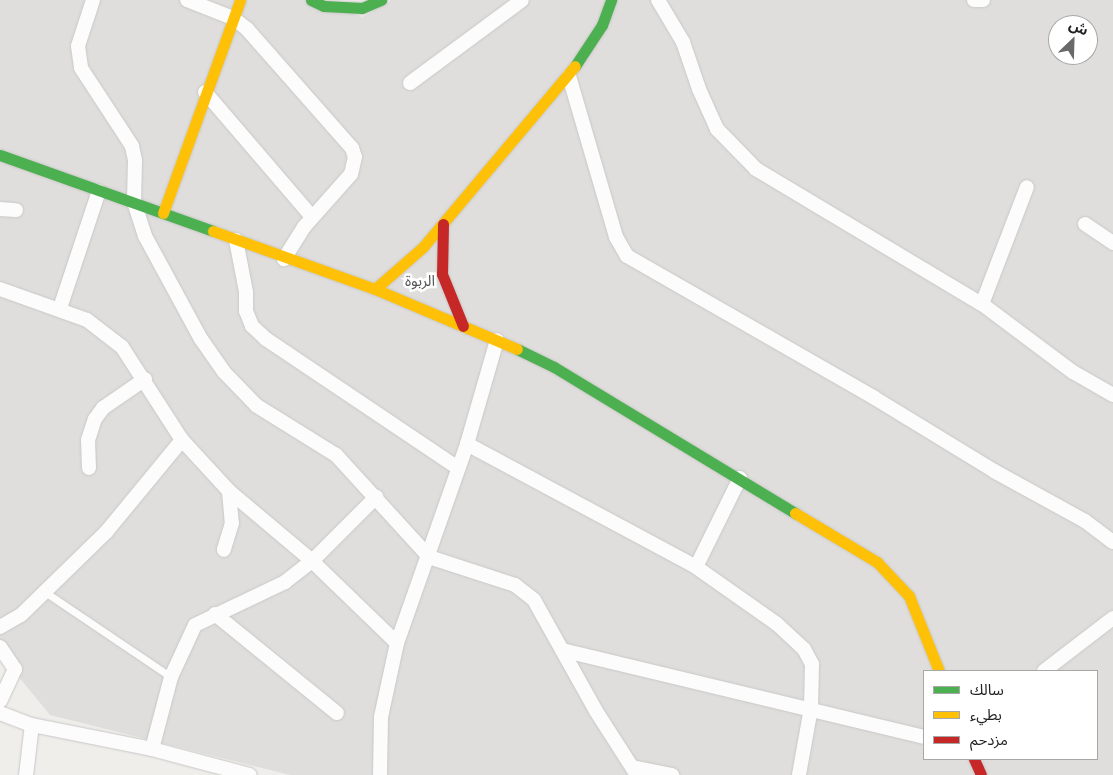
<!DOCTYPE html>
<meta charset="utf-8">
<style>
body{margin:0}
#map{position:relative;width:1113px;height:775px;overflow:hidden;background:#f0eeeb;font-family:Arial,"Noto Sans Arabic",sans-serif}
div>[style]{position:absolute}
.residential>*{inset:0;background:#dfdedc}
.roads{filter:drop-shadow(0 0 1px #c9c8c7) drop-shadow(0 0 1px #c9c8c7)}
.lane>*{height:7px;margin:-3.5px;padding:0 3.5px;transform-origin:3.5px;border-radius:3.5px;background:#fdfcfc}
.street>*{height:14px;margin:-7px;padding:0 7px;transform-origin:7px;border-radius:7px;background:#fdfcfc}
.fast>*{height:11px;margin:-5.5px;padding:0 5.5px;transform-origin:5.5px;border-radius:5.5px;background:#4caf50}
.slow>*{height:11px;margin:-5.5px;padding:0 5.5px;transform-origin:5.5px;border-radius:5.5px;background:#ffc107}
.jam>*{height:11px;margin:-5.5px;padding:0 5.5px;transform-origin:5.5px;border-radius:5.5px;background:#c62828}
span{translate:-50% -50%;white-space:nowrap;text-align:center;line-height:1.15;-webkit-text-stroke:5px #fff;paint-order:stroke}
.neighbourhood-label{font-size:15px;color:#555}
.legend{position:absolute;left:923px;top:670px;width:175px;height:90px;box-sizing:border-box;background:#fff;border:1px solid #a7a7a7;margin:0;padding:6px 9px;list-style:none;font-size:15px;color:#222}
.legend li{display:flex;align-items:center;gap:10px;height:25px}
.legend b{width:25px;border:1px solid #a7a7a7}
.north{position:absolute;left:1048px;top:15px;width:50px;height:50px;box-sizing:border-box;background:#fff;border:1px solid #a7a7a7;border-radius:50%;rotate:24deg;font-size:14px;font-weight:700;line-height:20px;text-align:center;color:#222}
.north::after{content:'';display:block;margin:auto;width:18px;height:22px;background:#6a6968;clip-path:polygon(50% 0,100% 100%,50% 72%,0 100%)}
</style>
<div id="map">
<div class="residential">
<div style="clip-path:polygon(evenodd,0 0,311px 0,363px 17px,391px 0,1113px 0,1113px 775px,290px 775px,50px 715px,0 654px,0 0,1058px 25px,1088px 25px,1088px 55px,1058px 55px,1058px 25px,0 0,924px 671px,1097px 671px,1097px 759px,924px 759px,924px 671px)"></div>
</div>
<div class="roads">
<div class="lane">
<div style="left:45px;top:592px;width:152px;rotate:34deg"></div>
</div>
<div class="street">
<div style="left:93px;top:0;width:48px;rotate:108.1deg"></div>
<div style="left:78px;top:46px;width:22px;rotate:82deg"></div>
<div style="left:81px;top:68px;width:93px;rotate:56.8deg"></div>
<div style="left:132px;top:146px;width:14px;rotate:78deg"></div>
<div style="left:135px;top:160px;width:42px;rotate:91.4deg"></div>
<div style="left:134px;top:202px;width:36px;rotate:72deg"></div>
<div style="left:145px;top:236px;width:117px;rotate:61.5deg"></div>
<div style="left:201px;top:339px;width:40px;rotate:55.1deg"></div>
<div style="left:224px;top:372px;width:47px;rotate:45.9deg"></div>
<div style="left:257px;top:406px;width:93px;rotate:31.8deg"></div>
<div style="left:336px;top:455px;width:138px;rotate:47.6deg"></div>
<div style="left:429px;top:557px;width:90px;rotate:18deg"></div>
<div style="left:515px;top:585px;width:24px;rotate:38deg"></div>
<div style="left:534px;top:600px;width:127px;rotate:60.8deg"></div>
<div style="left:596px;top:711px;width:76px;rotate:57.4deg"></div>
<div style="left:187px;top:0;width:49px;rotate:21.4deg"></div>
<div style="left:233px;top:18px;width:18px;rotate:38deg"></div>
<div style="left:247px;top:29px;width:159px;rotate:48.6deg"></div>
<div style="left:352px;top:148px;width:9px;rotate:72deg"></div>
<div style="left:355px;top:157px;width:17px;rotate:103deg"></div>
<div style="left:351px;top:174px;width:71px;rotate:131.6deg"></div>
<div style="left:304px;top:227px;width:38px;rotate:122deg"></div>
<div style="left:658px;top:0;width:49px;rotate:59.2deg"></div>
<div style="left:683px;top:42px;width:50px;rotate:71.2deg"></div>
<div style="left:699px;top:89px;width:44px;rotate:65.8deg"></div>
<div style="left:717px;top:129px;width:56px;rotate:45.7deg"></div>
<div style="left:756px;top:169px;width:263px;rotate:30.9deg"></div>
<div style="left:982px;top:304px;width:114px;rotate:36.8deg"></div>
<div style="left:1073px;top:372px;width:46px;rotate:29.9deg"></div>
<div style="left:974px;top:0;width:9px"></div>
<div style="left:569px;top:76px;width:168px;rotate:73.7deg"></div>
<div style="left:616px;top:237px;width:22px;rotate:60deg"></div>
<div style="left:627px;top:256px;width:284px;rotate:29.8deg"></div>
<div style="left:873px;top:397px;width:142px;rotate:31.4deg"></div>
<div style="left:994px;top:471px;width:104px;rotate:28.8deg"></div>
<div style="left:1085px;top:521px;width:35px;rotate:37deg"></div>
<div style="left:410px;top:83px;width:139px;rotate:-36.5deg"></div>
<div style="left:205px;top:92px;width:165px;rotate:49.4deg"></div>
<div style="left:0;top:209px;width:16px;rotate:4deg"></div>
<div style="left:1085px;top:224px;width:34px;rotate:34deg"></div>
<div style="left:236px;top:240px;width:53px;rotate:79.1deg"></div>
<div style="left:246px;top:292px;width:19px;rotate:90deg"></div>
<div style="left:246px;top:311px;width:16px;rotate:68deg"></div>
<div style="left:252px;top:326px;width:19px;rotate:43deg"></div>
<div style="left:266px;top:339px;width:231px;rotate:33.9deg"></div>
<div style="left:0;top:289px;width:92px;rotate:19.6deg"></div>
<div style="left:87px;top:320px;width:44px;rotate:37.6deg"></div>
<div style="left:122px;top:347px;width:111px;rotate:57.2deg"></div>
<div style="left:182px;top:440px;width:69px;rotate:47.3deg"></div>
<div style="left:229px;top:491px;width:32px;rotate:85deg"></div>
<div style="left:232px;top:523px;width:28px;rotate:107deg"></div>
<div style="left:982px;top:304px;width:125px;rotate:-69deg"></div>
<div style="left:60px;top:308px;width:123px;rotate:-71.6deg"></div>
<div style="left:467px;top:444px;width:260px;rotate:28.2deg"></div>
<div style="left:89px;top:468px;width:28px;rotate:-92deg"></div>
<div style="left:88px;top:440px;width:22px;rotate:-72deg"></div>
<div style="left:95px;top:419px;width:14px;rotate:-54deg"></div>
<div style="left:103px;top:408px;width:51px;rotate:-34.6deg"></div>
<div style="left:740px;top:478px;width:99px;rotate:116.3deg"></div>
<div style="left:696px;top:567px;width:99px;rotate:35.1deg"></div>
<div style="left:777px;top:624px;width:37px;rotate:43deg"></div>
<div style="left:804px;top:649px;width:17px;rotate:62deg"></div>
<div style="left:812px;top:664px;width:44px;rotate:91.3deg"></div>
<div style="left:811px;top:708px;width:68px;rotate:100.2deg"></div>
<div style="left:229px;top:491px;width:109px;rotate:40.1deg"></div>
<div style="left:312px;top:561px;width:118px;rotate:44deg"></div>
<div style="left:215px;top:614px;width:157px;rotate:39.1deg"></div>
<div style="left:0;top:627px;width:24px;rotate:-30deg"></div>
<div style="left:21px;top:615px;width:120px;rotate:-44.3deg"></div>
<div style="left:107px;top:531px;width:118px;rotate:-50.5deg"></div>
<div style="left:0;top:647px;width:27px;rotate:56deg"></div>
<div style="left:15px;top:669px;width:35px;rotate:115deg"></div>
<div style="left:566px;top:651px;width:368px;rotate:13.5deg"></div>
<div style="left:1044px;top:671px;width:87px;rotate:-37.5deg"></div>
<div style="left:0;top:713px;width:34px;rotate:21deg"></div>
<div style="left:32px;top:725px;width:122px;rotate:11.3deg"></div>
<div style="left:152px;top:749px;width:101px;rotate:14.9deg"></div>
<div style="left:152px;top:749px;width:74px;rotate:-75.2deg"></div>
<div style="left:171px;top:677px;width:57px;rotate:-65.2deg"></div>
<div style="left:195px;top:625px;width:100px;rotate:-25.5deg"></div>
<div style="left:285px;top:582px;width:34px;rotate:-38deg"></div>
<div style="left:312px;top:561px;width:91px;rotate:-45deg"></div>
<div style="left:632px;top:767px;width:41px;rotate:11.3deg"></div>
<div style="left:26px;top:775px;width:50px;rotate:-83.2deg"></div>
<div style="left:380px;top:775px;width:58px;rotate:-89deg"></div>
<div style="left:381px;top:717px;width:76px;rotate:-77.8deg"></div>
<div style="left:397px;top:643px;width:211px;rotate:-70.6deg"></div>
<div style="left:467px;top:444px;width:108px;rotate:-73.9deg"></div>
</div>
<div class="fast">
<div style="left:311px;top:0;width:14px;rotate:25deg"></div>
<div style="left:324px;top:6px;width:38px;rotate:3deg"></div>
<div style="left:362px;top:8px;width:21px;rotate:-23deg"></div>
<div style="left:575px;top:66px;width:49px;rotate:-56.6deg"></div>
<div style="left:602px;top:25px;width:27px;rotate:-70deg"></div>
<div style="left:0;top:155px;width:226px;rotate:19.6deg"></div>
<div style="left:517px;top:349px;width:41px;rotate:25.9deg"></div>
<div style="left:554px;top:367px;width:282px;rotate:31.2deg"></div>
</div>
<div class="slow">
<div style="left:163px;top:213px;width:226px;rotate:-70.1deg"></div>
<div style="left:213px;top:231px;width:172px;rotate:19.7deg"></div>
<div style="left:375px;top:289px;width:154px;rotate:22.9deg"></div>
<div style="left:375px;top:289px;width:64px;rotate:-41.2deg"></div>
<div style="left:423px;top:247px;width:236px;rotate:-50deg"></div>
<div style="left:795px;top:513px;width:96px;rotate:30.9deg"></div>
<div style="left:877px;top:562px;width:47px;rotate:46.7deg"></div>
<div style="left:909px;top:596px;width:81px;rotate:68.2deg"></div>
</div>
<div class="jam">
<div style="left:443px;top:224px;width:50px;rotate:91.1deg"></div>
<div style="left:442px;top:274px;width:56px;rotate:68deg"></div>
<div style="left:974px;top:759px;width:17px;rotate:66deg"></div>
</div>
</div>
<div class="neighbourhood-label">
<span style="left:420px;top:281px">الربوة</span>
</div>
<ul class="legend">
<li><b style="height:6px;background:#4caf50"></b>سالك</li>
<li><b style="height:6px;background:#ffc107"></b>بطيء</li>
<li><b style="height:6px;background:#c62828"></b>مزدحم</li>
</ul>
<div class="north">ش</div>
</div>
